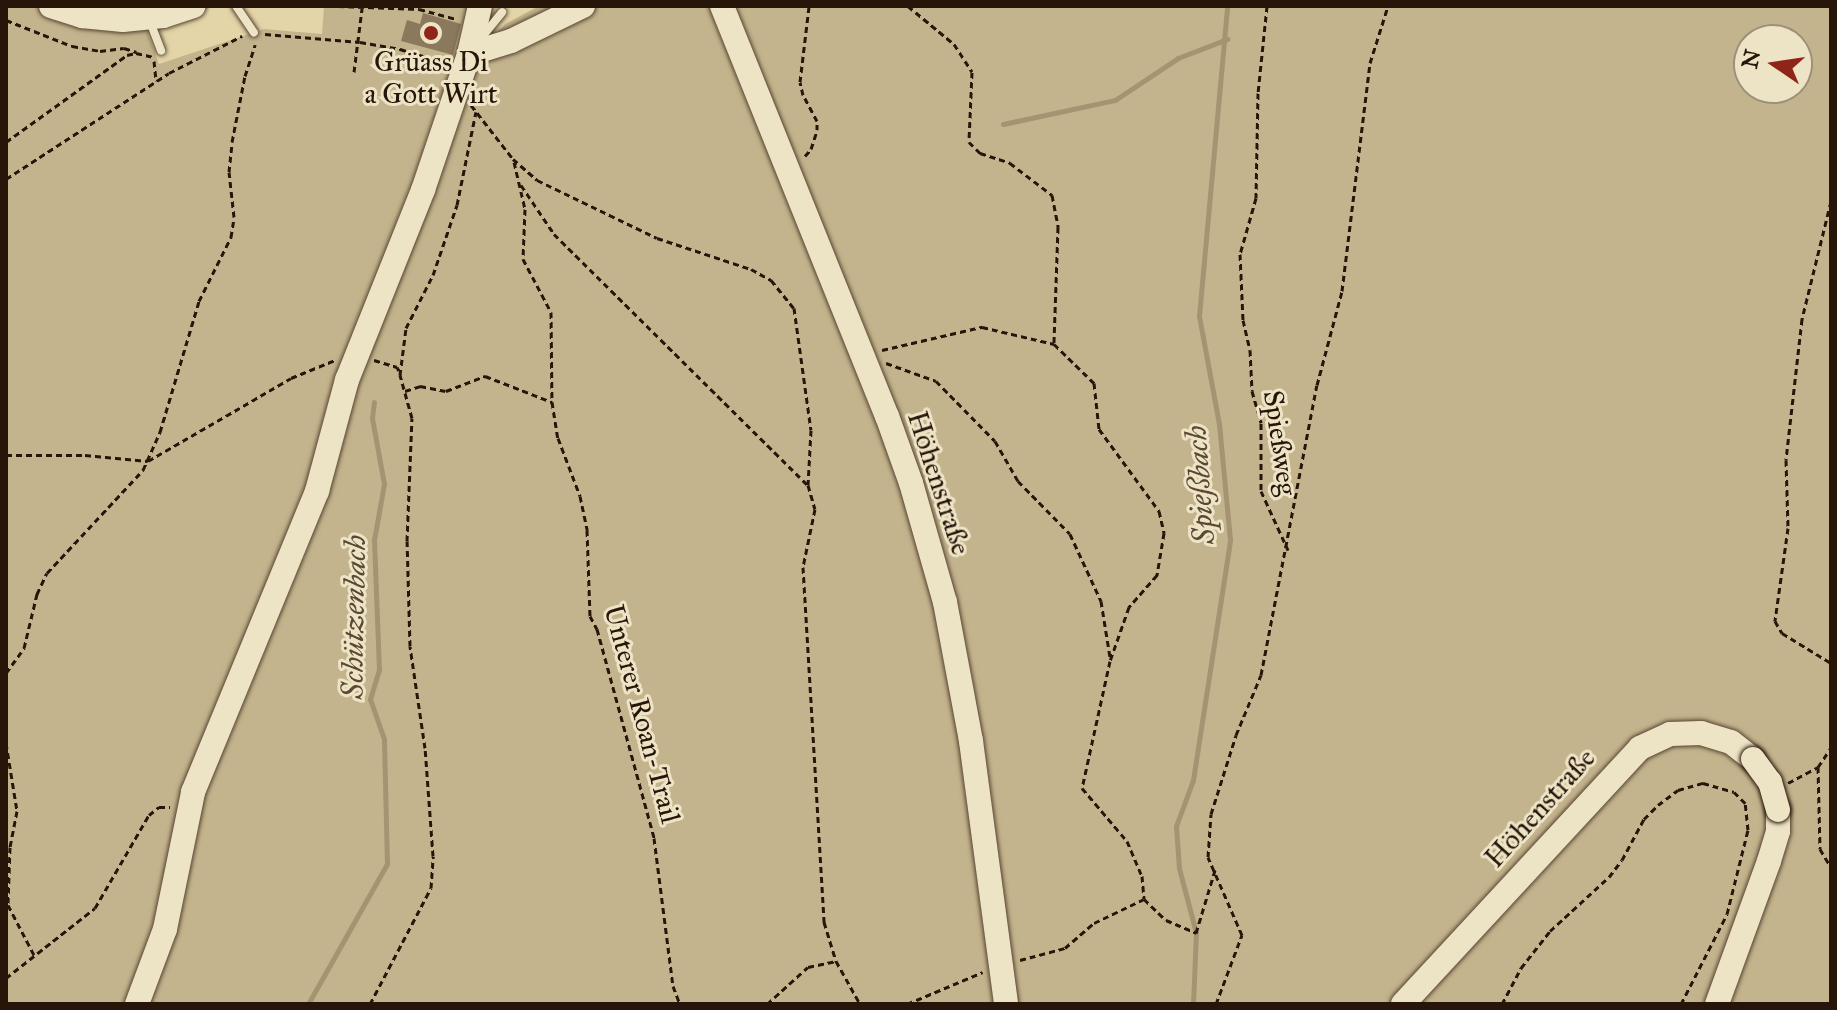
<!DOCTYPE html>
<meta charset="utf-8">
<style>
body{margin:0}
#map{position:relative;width:1837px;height:1010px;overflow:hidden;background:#e4d5a8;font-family:"IM FELL Great Primer",serif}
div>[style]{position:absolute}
.green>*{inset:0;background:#c4b48d}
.stream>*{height:5px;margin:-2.5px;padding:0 2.5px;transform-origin:2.5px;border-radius:2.5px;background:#a49472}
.building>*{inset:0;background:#8a795c}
.path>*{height:3px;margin-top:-1.5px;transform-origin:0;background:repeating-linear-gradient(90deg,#28150a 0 6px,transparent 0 10px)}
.roads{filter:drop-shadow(0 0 2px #574532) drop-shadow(0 0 2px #574532)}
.lane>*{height:8px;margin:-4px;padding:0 4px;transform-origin:4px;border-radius:4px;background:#ede4c6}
.secondary>*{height:24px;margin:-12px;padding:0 12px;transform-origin:12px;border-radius:12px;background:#ede4c6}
.bridges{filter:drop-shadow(0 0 2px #28150a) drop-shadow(0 0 2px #28150a)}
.secondary-bridge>*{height:24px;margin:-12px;padding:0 12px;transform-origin:12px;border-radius:12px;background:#ede4c6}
.dots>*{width:22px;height:22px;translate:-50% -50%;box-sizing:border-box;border:4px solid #ede4c6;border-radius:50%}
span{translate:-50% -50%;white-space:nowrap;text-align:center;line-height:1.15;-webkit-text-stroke:6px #ede4c6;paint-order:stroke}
.poi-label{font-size:28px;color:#28150a}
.street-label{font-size:28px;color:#28150a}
.water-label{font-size:30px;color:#5a4834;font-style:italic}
.frame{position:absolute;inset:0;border:8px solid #28150a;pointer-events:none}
.north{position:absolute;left:1733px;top:24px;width:80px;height:80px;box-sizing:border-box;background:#ede4c6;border:2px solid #9e917b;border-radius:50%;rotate:283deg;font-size:22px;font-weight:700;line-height:32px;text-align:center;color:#28150a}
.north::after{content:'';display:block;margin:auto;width:28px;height:36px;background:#8f2418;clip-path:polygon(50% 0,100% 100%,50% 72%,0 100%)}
</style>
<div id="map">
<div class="green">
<div style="clip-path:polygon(evenodd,6px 6px,215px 6px,147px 31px,159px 64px,264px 29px,322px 34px,324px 6px,494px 6px,491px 18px,485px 20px,495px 35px,505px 24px,539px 6px,1831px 6px,1831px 1004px,6px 1004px,6px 6px,1749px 40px,1797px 40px,1797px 88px,1749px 88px,1749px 40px)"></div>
</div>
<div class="stream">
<div style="left:1003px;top:124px;width:115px;rotate:-12.1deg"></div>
<div style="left:1115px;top:100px;width:76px;rotate:-33.7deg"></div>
<div style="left:1178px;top:58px;width:53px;rotate:-21.2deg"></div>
<div style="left:308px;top:1004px;width:161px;rotate:-60.6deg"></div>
<div style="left:387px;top:864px;width:125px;rotate:-91.4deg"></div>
<div style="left:384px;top:739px;width:42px;rotate:-109.3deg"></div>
<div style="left:370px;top:699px;width:30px;rotate:-73deg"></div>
<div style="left:379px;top:670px;width:130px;rotate:-92.2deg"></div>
<div style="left:374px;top:540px;width:57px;rotate:-79.9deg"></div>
<div style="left:384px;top:484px;width:67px;rotate:-100.3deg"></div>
<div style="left:372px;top:418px;width:16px;rotate:-83deg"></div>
<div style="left:1193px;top:1004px;width:71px;rotate:-87.6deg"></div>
<div style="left:1196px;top:933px;width:67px;rotate:-104.7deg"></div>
<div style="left:1179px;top:868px;width:42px;rotate:-94.1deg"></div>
<div style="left:1176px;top:826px;width:49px;rotate:-69.7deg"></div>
<div style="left:1193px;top:780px;width:243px;rotate:-81.2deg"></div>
<div style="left:1230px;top:540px;width:117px;rotate:-95.4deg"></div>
<div style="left:1219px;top:424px;width:110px;rotate:-100.5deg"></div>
<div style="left:1199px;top:316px;width:311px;rotate:-84.8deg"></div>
</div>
<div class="building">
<div style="clip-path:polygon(423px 13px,461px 24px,453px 55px,401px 41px,407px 20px,420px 24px)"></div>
</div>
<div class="path">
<div style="left:338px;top:6px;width:81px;rotate:2.1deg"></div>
<div style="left:419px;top:9px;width:39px;rotate:15deg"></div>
<div style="left:908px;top:6px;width:60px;rotate:39.6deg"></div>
<div style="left:954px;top:44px;width:33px;rotate:57deg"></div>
<div style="left:972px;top:72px;width:70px;rotate:92.5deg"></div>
<div style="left:969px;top:142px;width:16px;rotate:45deg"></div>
<div style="left:980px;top:153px;width:32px;rotate:18deg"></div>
<div style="left:1010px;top:163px;width:53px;rotate:37.3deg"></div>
<div style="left:1052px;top:195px;width:33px;rotate:79deg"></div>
<div style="left:1058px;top:227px;width:117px;rotate:92deg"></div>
<div style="left:1054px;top:344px;width:56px;rotate:44.3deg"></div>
<div style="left:1094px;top:383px;width:46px;rotate:83.8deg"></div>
<div style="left:1099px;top:429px;width:102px;rotate:53.8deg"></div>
<div style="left:1159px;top:511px;width:23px;rotate:77deg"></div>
<div style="left:1164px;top:533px;width:43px;rotate:99.5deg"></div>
<div style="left:1157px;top:575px;width:43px;rotate:131.2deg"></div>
<div style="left:1129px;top:607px;width:57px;rotate:109.4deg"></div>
<div style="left:1110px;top:661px;width:130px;rotate:102.4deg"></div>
<div style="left:1082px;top:788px;width:70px;rotate:49.7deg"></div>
<div style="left:1127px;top:841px;width:38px;rotate:67deg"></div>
<div style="left:1142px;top:876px;width:23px;rotate:85deg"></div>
<div style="left:1144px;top:899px;width:30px;rotate:44deg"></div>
<div style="left:1166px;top:920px;width:33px;rotate:23deg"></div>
<div style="left:1196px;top:933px;width:66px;rotate:-73.2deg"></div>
<div style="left:1267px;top:6px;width:87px;rotate:95.9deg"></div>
<div style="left:1258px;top:93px;width:105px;rotate:91.1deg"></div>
<div style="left:1256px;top:198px;width:58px;rotate:105.9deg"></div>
<div style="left:1240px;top:254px;width:66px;rotate:87.4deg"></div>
<div style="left:1243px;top:320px;width:31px;rotate:77deg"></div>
<div style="left:1250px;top:350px;width:41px;rotate:87.2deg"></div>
<div style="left:1252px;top:391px;width:33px;rotate:74deg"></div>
<div style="left:1261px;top:423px;width:68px;rotate:90deg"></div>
<div style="left:1261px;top:491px;width:65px;rotate:65.4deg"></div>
<div style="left:6px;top:20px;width:71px;rotate:21.5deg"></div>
<div style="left:72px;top:46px;width:28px;rotate:10deg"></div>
<div style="left:100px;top:51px;width:24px;rotate:-7deg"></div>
<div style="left:124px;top:48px;width:13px;rotate:18deg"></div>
<div style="left:265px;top:34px;width:95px;rotate:4.8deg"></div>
<div style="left:360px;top:42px;width:41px;rotate:9.9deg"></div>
<div style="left:400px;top:49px;width:48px;rotate:16.9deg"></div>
<div style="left:154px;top:61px;width:20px;rotate:84deg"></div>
<div style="left:354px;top:72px;width:64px;rotate:-82.8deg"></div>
<div style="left:471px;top:105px;width:68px;rotate:52.1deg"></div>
<div style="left:513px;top:159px;width:32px;rotate:41deg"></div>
<div style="left:537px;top:180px;width:133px;rotate:25.8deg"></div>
<div style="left:657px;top:238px;width:99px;rotate:18.3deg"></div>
<div style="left:751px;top:269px;width:23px;rotate:29deg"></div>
<div style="left:771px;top:280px;width:36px;rotate:51deg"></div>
<div style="left:794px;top:308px;width:123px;rotate:82.1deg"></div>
<div style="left:811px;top:430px;width:55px;rotate:93.1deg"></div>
<div style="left:808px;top:485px;width:25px;rotate:74deg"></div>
<div style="left:815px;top:509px;width:59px;rotate:101.7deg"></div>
<div style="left:803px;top:567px;width:356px;rotate:86.6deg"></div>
<div style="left:824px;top:922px;width:41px;rotate:72.9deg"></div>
<div style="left:836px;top:961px;width:49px;rotate:60.8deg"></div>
<div style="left:6px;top:142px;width:149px;rotate:-35.7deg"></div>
<div style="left:127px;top:55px;width:9px;rotate:-13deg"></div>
<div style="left:136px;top:53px;width:17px;rotate:13deg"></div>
<div style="left:805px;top:156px;width:9px;rotate:-49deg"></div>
<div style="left:811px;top:149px;width:20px;rotate:-72deg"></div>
<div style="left:817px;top:130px;width:9px;rotate:-90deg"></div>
<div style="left:817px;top:121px;width:30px;rotate:-118deg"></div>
<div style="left:803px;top:95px;width:13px;rotate:-103deg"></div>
<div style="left:800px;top:82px;width:77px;rotate:-83.2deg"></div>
<div style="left:514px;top:162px;width:48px;rotate:76.8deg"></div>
<div style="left:525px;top:209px;width:50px;rotate:92.3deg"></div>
<div style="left:523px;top:259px;width:60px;rotate:62.2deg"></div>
<div style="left:551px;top:312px;width:90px;rotate:89.4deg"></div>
<div style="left:552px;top:402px;width:36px;rotate:81deg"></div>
<div style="left:558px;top:438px;width:62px;rotate:69.2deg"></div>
<div style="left:580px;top:496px;width:35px;rotate:78deg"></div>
<div style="left:587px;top:530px;width:86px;rotate:88deg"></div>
<div style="left:590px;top:616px;width:15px;rotate:62deg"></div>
<div style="left:597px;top:629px;width:217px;rotate:74.7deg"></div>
<div style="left:654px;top:838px;width:149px;rotate:82.7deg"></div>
<div style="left:673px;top:986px;width:19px;rotate:69deg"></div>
<div style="left:6px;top:179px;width:194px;rotate:-33deg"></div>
<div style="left:169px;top:73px;width:82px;rotate:-26.9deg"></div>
<div style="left:521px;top:185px;width:59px;rotate:56deg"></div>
<div style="left:554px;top:234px;width:357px;rotate:44.7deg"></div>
<div style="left:1831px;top:201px;width:122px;rotate:103.8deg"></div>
<div style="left:1802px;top:319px;width:142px;rotate:96.5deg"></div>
<div style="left:1786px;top:460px;width:68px;rotate:88.3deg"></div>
<div style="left:1788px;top:528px;width:94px;rotate:98deg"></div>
<div style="left:1775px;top:621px;width:14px;rotate:60deg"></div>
<div style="left:1782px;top:633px;width:57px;rotate:31.5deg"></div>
<div style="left:882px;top:350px;width:103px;rotate:-13deg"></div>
<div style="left:982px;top:327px;width:74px;rotate:13.3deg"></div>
<div style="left:374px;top:360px;width:24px;rotate:17deg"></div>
<div style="left:397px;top:367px;width:4px;rotate:63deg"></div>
<div style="left:886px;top:363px;width:53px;rotate:19.8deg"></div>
<div style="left:936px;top:381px;width:84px;rotate:45.5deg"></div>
<div style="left:995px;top:441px;width:46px;rotate:60.1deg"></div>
<div style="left:1018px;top:481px;width:74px;rotate:45.5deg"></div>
<div style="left:1070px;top:534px;width:74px;rotate:65.2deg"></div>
<div style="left:1101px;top:601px;width:57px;rotate:80.9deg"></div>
<div style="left:405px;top:391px;width:16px;rotate:-18deg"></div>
<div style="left:420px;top:386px;width:26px;rotate:11deg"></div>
<div style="left:446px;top:391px;width:42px;rotate:-21deg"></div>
<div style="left:485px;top:376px;width:72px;rotate:21.2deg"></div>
<div style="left:6px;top:455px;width:79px"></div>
<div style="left:85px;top:455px;width:63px;rotate:5.4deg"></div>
<div style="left:148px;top:461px;width:165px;rotate:-30.1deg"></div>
<div style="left:291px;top:378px;width:48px;rotate:-22.2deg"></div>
<div style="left:6px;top:673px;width:31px;rotate:-54deg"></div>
<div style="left:24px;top:648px;width:56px;rotate:-76.5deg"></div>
<div style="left:37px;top:594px;width:23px;rotate:-65deg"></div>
<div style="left:47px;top:573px;width:141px;rotate:-47deg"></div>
<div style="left:143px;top:470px;width:42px;rotate:-65.9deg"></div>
<div style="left:160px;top:432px;width:137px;rotate:-73.4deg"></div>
<div style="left:199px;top:301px;width:72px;rotate:-63.4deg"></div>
<div style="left:231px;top:237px;width:20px;rotate:-81deg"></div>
<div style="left:234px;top:217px;width:45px;rotate:-96.3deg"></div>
<div style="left:229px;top:172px;width:30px;rotate:-84deg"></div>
<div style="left:232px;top:142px;width:67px;rotate:-78.9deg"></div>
<div style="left:245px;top:76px;width:33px;rotate:-72deg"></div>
<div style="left:6px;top:743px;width:69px;rotate:80.8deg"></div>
<div style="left:17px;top:811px;width:37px;rotate:101deg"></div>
<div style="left:10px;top:847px;width:58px;rotate:92deg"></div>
<div style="left:8px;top:905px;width:56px;rotate:62.5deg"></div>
<div style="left:1818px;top:767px;width:82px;rotate:88.6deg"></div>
<div style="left:1820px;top:849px;width:21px;rotate:59deg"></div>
<div style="left:1788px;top:783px;width:34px;rotate:-28deg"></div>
<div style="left:1818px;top:767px;width:23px;rotate:-56deg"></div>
<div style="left:1020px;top:960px;width:47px;rotate:-14.9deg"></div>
<div style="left:1065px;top:948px;width:38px;rotate:-41deg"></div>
<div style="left:1094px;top:923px;width:55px;rotate:-25.6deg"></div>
<div style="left:6px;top:978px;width:113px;rotate:-38.2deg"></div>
<div style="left:95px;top:908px;width:108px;rotate:-59.9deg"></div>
<div style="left:149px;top:815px;width:13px;rotate:-39deg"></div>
<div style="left:159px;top:807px;width:11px"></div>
<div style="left:370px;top:1004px;width:131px;rotate:-62.3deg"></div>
<div style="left:431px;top:888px;width:32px;rotate:-86deg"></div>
<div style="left:433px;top:856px;width:108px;rotate:-94.2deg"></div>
<div style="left:425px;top:748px;width:103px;rotate:-98.4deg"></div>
<div style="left:410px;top:646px;width:105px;rotate:-91.6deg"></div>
<div style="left:407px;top:541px;width:123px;rotate:-87.7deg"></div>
<div style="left:412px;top:418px;width:45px;rotate:-105.6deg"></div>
<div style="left:400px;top:375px;width:47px;rotate:-82.7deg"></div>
<div style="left:406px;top:328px;width:59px;rotate:-63deg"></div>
<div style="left:433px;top:275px;width:74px;rotate:-71.1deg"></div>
<div style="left:457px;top:205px;width:95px;rotate:-78.5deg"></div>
<div style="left:767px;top:1004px;width:55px;rotate:-42.1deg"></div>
<div style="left:808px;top:967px;width:29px;rotate:-12deg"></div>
<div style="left:907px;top:1004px;width:82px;rotate:-22.8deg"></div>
<div style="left:1216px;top:1004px;width:74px;rotate:-69.4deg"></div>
<div style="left:1242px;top:935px;width:85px;rotate:-113.6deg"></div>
<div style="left:1208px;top:857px;width:43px;rotate:-86deg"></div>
<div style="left:1211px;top:814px;width:83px;rotate:-72.4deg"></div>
<div style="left:1236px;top:735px;width:65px;rotate:-67.4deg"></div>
<div style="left:1261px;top:675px;width:295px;rotate:-79.1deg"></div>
<div style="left:1317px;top:385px;width:97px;rotate:-75.1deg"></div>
<div style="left:1342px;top:291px;width:230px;rotate:-83deg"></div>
<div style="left:1370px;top:63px;width:60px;rotate:-72.5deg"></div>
<div style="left:1502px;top:1004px;width:41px;rotate:-62.2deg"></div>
<div style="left:1521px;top:968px;width:47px;rotate:-51.9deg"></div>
<div style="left:1550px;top:931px;width:80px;rotate:-42.5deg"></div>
<div style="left:1609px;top:877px;width:21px;rotate:-53deg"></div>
<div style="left:1622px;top:860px;width:47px;rotate:-61.8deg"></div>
<div style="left:1644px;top:819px;width:20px;rotate:-45deg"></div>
<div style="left:1658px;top:805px;width:25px;rotate:-37deg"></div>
<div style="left:1678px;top:790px;width:26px;rotate:-16deg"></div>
<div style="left:1703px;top:783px;width:32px;rotate:16deg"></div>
<div style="left:1734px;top:792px;width:16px;rotate:45deg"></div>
<div style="left:1681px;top:1004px;width:101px;rotate:-62.9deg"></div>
<div style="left:1727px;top:914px;width:87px;rotate:-76deg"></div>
<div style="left:1748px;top:830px;width:27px;rotate:-96deg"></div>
</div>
<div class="roads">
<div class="lane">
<div style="left:236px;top:6px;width:32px;rotate:56deg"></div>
<div style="left:149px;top:19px;width:34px;rotate:69deg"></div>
<div style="left:482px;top:37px;width:32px;rotate:-51deg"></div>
</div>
<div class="secondary">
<div style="left:51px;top:6px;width:33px;rotate:18deg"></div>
<div style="left:82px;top:16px;width:41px;rotate:5.6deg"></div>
<div style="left:123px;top:20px;width:40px;rotate:-5.7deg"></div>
<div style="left:163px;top:16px;width:32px;rotate:-18deg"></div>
<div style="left:722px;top:6px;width:442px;rotate:68.1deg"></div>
<div style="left:887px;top:416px;width:71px;rotate:70.3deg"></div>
<div style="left:911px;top:483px;width:124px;rotate:74.1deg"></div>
<div style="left:945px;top:602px;width:141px;rotate:79.4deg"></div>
<div style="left:971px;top:741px;width:265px;rotate:82.4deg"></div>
<div style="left:469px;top:54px;width:44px;rotate:-17.2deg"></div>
<div style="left:511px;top:41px;width:80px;rotate:-25.9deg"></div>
<div style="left:137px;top:1004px;width:80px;rotate:-69.5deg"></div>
<div style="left:165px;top:929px;width:140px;rotate:-78.4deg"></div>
<div style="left:193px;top:792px;width:326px;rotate:-67.6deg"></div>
<div style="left:317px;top:491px;width:115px;rotate:-74.9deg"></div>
<div style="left:347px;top:380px;width:205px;rotate:-68.2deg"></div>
<div style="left:423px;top:190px;width:144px;rotate:-71.3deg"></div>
<div style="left:469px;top:54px;width:49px;rotate:-77.1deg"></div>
<div style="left:1403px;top:1004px;width:349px;rotate:-47.2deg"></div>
<div style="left:1640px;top:748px;width:33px;rotate:-25deg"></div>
<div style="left:1670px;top:734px;width:31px;rotate:-2deg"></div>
<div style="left:1701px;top:733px;width:31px;rotate:17deg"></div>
<div style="left:1731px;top:742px;width:28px;rotate:38deg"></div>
<div style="left:1717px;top:1004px;width:152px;rotate:-70deg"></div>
<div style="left:1769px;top:861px;width:31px;rotate:-73deg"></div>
<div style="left:1778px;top:831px;width:21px;rotate:-90deg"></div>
</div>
</div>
<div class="bridges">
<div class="secondary-bridge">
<div style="left:1753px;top:759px;width:29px;rotate:54deg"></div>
<div style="left:1770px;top:782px;width:29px;rotate:74deg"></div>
</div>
</div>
<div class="dots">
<div style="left:431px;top:33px;background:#8f2418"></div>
</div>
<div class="poi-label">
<span style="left:431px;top:78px">Grüass Di<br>a Gott Wirt</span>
</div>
<div class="street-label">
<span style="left:1280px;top:443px;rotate:82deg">Spießweg</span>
<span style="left:939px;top:483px;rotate:72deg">Höhenstraße</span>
<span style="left:642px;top:714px;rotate:75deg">Unterer Roan-Trail</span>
<span style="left:1540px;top:808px;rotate:-48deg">Höhenstraße</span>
</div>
<div class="water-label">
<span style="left:1200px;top:485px;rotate:-94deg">Spießbach</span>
<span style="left:354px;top:617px;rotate:-89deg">Schützenbach</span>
</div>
<div class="frame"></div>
<div class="north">N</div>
</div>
